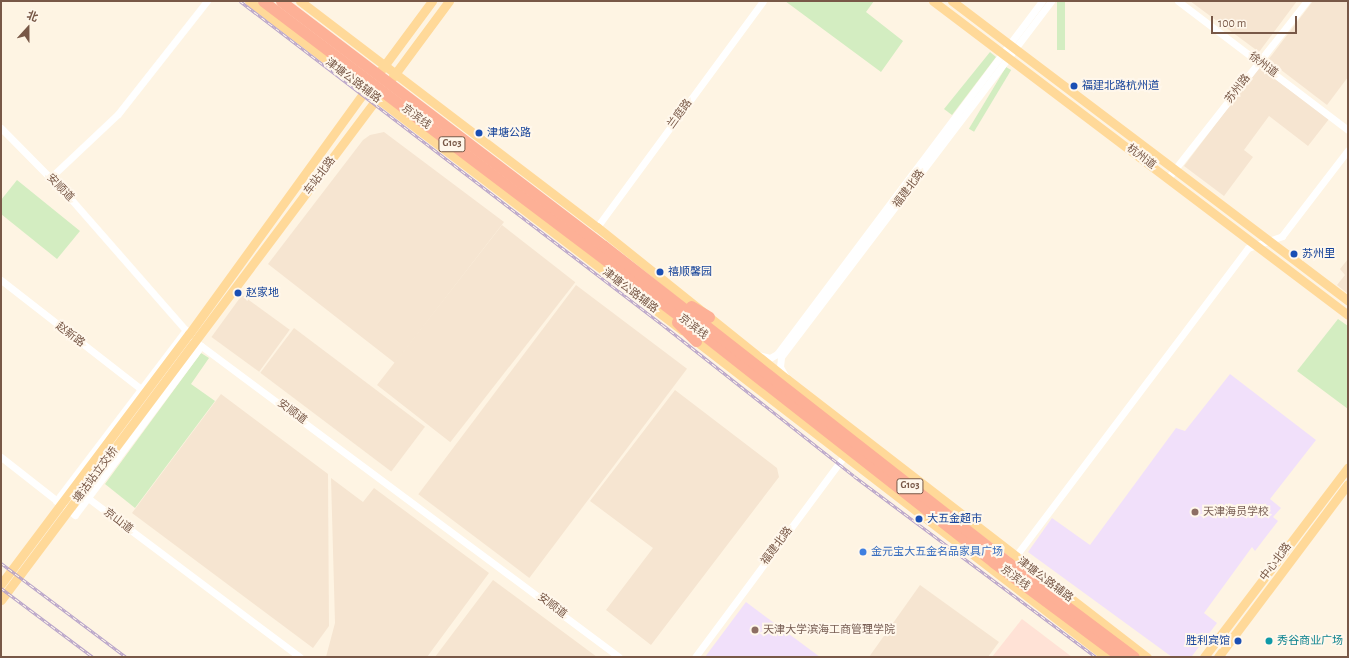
<!DOCTYPE html>
<meta charset="utf-8">
<style>
body{margin:0}
#map{position:relative;width:1349px;height:658px;overflow:hidden;background:#fef4e3;font-family:"Alegreya Sans","Noto Sans SC",sans-serif}
div>[style]{position:absolute}
.residential>*{inset:0;background:#f6e5d1;transform-origin:0 0}
.commercial>*{inset:0;background:#ffe2d6}
.education>*{inset:0;background:#f1e0fa}
.green>*{inset:0;background:#d3edc1;transform-origin:0 0}
.minor>*{height:7px;margin:-3.5px;padding:0 3.5px;transform-origin:3.5px;border-radius:3.5px;background:#fff}
.major>*{height:9px;margin:-4.5px;padding:0 4.5px;transform-origin:4.5px;border-radius:4.5px;background:#ffd999}
.highway>*{height:11px;margin:-5.5px;padding:0 5.5px;transform-origin:5.5px;border-radius:5.5px;background:#fdb096}
.rail>*{height:3px;margin-top:-1.5px;transform-origin:0;background:repeating-linear-gradient(90deg,#fff7eb 0 4.5px,#b6a1c9 0 9px);box-sizing:border-box;border-block:1px solid #b6a1c9}
.dots>*{width:11px;height:11px;translate:-50% -50%;box-sizing:border-box;border:2px solid #fff7eb;border-radius:50%}
span{translate:-50% -50%;white-space:nowrap;text-align:center;line-height:1.15;-webkit-text-stroke:4px #fff7eb;paint-order:stroke}
.shield-label span{padding:1px 3px;background:#fff7eb;border:1px solid;border-radius:3px;-webkit-text-stroke-width:0}
.shield-label{font-size:10px;color:#785847;font-weight:700}
.street-label{font-size:11px;color:#785847}
.transit-label{font-size:11px;color:#164399}
.left{translate:0 -50%;text-align:left}
.right{translate:-100% -50%;text-align:right}
.education-label{font-size:11px;color:#785e54}
.shop-label{font-size:11px;color:#366cbe}
.culture-label{font-size:11px;color:#0d838f}
.frame{position:absolute;inset:0;border:2px solid #785847;pointer-events:none}
.north{position:absolute;left:8px;top:8px;width:40px;height:40px;-webkit-text-stroke:3px #fff7eb;paint-order:stroke;rotate:21deg;font-size:11px;font-weight:700;line-height:16px;text-align:center;color:#785847}
.north::after{content:'';display:block;margin:auto;width:14px;height:18px;background:#785847;clip-path:polygon(50% 0,100% 100%,50% 72%,0 100%)}
.scale{position:absolute;left:1211px;top:16px;width:86px;height:18px;box-sizing:border-box;border:2px solid #785847;border-top:0;padding-left:5px;font-size:12px;line-height:14px;white-space:nowrap;color:#785847;-webkit-text-stroke:3px #fff7eb;paint-order:stroke}
</style>
<div id="map">
<div class="residential">
<div style="clip-path:polygon(1190px 1px,1297px 1px,1259px 52px)"></div>
<div style="clip-path:polygon(1313px 1px,1348px 1px,1348px 77px,1327px 105px,1268px 60px)"></div>
<div style="clip-path:polygon(1259px 67px,1329px 119px,1308px 146px,1269px 116px,1244px 150px,1253px 157px,1224px 196px,1184px 166px)"></div>
<div style="clip-path:polygon(384px 132px,504px 222px,395px 363px,268px 264px,363px 140px,370px 135px)"></div>
<div style="left:502px;top:225px;width:93px;height:203px;rotate:38deg"></div>
<div style="clip-path:polygon(1348px 259px,1348px 294px,1337px 285px,1345px 275px,1340px 269px)"></div>
<div style="left:576px;top:285px;width:139px;height:262px;rotate:37deg"></div>
<div style="left:242px;top:295px;width:59px;height:52px;rotate:36deg"></div>
<div style="left:294px;top:328px;width:164px;height:56px;rotate:37deg"></div>
<div style="clip-path:polygon(675px 390px,777px 468px,779px 477px,651px 645px,606px 610px,653px 548px,590px 501px)"></div>
<div style="clip-path:polygon(221px 394px,328px 474px,329px 626px,313px 648px,132px 513px)"></div>
<div style="clip-path:polygon(331px 478px,363px 502px,374px 488px,489px 573px,427px 657px,326px 657px,335px 623px)"></div>
<div style="clip-path:polygon(493px 580px,597px 657px,435px 657px)"></div>
<div style="clip-path:polygon(920px 585px,999px 642px,988px 657px,869px 657px)"></div>
</div>
<div class="commercial">
<div style="clip-path:polygon(1022px 619px,1072px 657px,992px 657px)"></div>
</div>
<div class="education">
<div style="clip-path:polygon(1230px 374px,1316px 440px,1270px 499px,1281px 508px,1273px 517px,1278px 521px,1255px 551px,1252px 547px,1204px 613px,1217px 623px,1192px 656px,1172px 657px,1028px 552px,1052px 518px,1090px 545px,1176px 428px,1185px 431px)"></div>
<div style="clip-path:polygon(746px 602px,820px 657px,705px 657px)"></div>
</div>
<div class="green">
<div style="clip-path:polygon(785px 1px,874px 1px,866px 12px,903px 41px,881px 72px)"></div>
<div style="left:1057px;top:1px;width:8px;height:49px"></div>
<div style="clip-path:polygon(990px 52px,996px 57px,952px 115px,944px 109px)"></div>
<div style="left:1006px;top:67px;width:6px;height:72px;rotate:31deg"></div>
<div style="clip-path:polygon(17px 180px,80px 231px,57px 259px,1px 214px,1px 200px)"></div>
<div style="clip-path:polygon(1338px 319px,1348px 326px,1348px 409px,1297px 371px)"></div>
<div style="clip-path:polygon(201px 353px,209px 358px,191px 384px,215px 401px,135px 508px,105px 484px)"></div>
</div>
<div class="minor">
<div style="left:1178px;top:1px;width:213px;rotate:37.2deg"></div>
<div style="left:1px;top:128px;width:98px;rotate:45.4deg"></div>
<div style="left:70px;top:198px;width:191px;rotate:48.8deg"></div>
<div style="left:196px;top:342px;width:527px;rotate:36.67deg"></div>
<div style="left:50px;top:178px;width:93px;rotate:-43.3deg"></div>
<div style="left:118px;top:114px;width:144px;rotate:-51.8deg"></div>
<div style="left:1168px;top:178px;width:225px;rotate:-51.9deg"></div>
<div style="left:597px;top:227px;width:280px;rotate:-53.7deg"></div>
<div style="left:1px;top:280px;width:177px;rotate:37.9deg"></div>
<div style="left:758px;top:355px;width:12px;rotate:14deg"></div>
<div style="left:770px;top:358px;width:8px;rotate:-30deg"></div>
<div style="left:777px;top:354px;width:441px;rotate:-53.1deg"></div>
<div style="left:785px;top:376px;width:10px;rotate:-119deg"></div>
<div style="left:780px;top:367px;width:10px;rotate:-84deg"></div>
<div style="left:781px;top:357px;width:447px;rotate:-52.8deg"></div>
<div style="left:1px;top:457px;width:94px;rotate:38.1deg"></div>
<div style="left:75px;top:515px;width:211px;rotate:-53.3deg"></div>
<div style="left:88px;top:498px;width:265px;rotate:36.9deg"></div>
<div style="left:56px;top:501px;width:215px;rotate:-52.8deg"></div>
<div style="left:1015px;top:557px;width:387px;rotate:-53deg"></div>
<div style="left:1248px;top:248px;width:36px;rotate:-19deg"></div>
<div style="left:1282px;top:236px;width:108px;rotate:-52.5deg"></div>
<div style="left:695px;top:657px;width:255px;rotate:-53.4deg"></div>
</div>
<div class="major">
<div style="left:249px;top:1px;width:544px;rotate:37.23deg"></div>
<div style="left:300px;top:1px;width:373px;rotate:37.3deg"></div>
<div style="left:597px;top:227px;width:243px;rotate:38.7deg"></div>
<div style="left:787px;top:379px;width:455px;rotate:37.7deg"></div>
<div style="left:933px;top:1px;width:520px;rotate:37.11deg"></div>
<div style="left:952px;top:1px;width:497px;rotate:37.1deg"></div>
<div style="left:381px;top:70px;width:86px;rotate:-53.5deg"></div>
<div style="left:392px;top:78px;width:96px;rotate:-53.5deg"></div>
<div style="left:692px;top:338px;width:523px;rotate:37.62deg"></div>
<div style="left:1px;top:584px;width:313px;rotate:-53.1deg"></div>
<div style="left:189px;top:334px;width:307px;rotate:-54.1deg"></div>
<div style="left:1px;top:600px;width:634px;rotate:-53.15deg"></div>
<div style="left:1204px;top:657px;width:238px;rotate:-52.8deg"></div>
<div style="left:1218px;top:657px;width:216px;rotate:-53.1deg"></div>
</div>
<div class="highway">
<div style="left:263px;top:1px;width:525px;rotate:37.11deg"></div>
<div style="left:682px;top:318px;width:395px;rotate:38.1deg"></div>
<div style="left:993px;top:562px;width:159px;rotate:36.6deg"></div>
<div style="left:281px;top:1px;width:405px;rotate:37.2deg"></div>
<div style="left:604px;top:246px;width:514px;rotate:38.05deg"></div>
<div style="left:1009px;top:563px;width:156px;rotate:36.9deg"></div>
<div style="left:691px;top:306px;width:21px;rotate:31deg"></div>
<div style="left:677px;top:322px;width:27px;rotate:45deg"></div>
</div>
<div class="rail">
<div style="left:240px;top:1px;width:533px;rotate:37.45deg"></div>
<div style="left:663px;top:325px;width:243px;rotate:38.3deg"></div>
<div style="left:854px;top:476px;width:302px;rotate:36.8deg"></div>
<div style="left:1px;top:563px;width:156px;rotate:36.9deg"></div>
<div style="left:1px;top:588px;width:115px;rotate:36.9deg"></div>
</div>
<div class="dots">
<div style="left:1074px;top:86px;background:#1a4fb4"></div>
<div style="left:479px;top:133px;background:#1a4fb4"></div>
<div style="left:1294px;top:254px;background:#1a4fb4"></div>
<div style="left:660px;top:272px;background:#1a4fb4"></div>
<div style="left:238px;top:293px;background:#1a4fb4"></div>
<div style="left:1195px;top:512px;background:#8d6e63"></div>
<div style="left:919px;top:519px;background:#1a4fb4"></div>
<div style="left:863px;top:552px;background:#3f7fe0"></div>
<div style="left:755px;top:630px;background:#8d6e63"></div>
<div style="left:1238px;top:641px;background:#1a4fb4"></div>
<div style="left:1269px;top:641px;background:#0f9aa8"></div>
</div>
<div class="shield-label">
<span style="left:452px;top:144px">G103</span>
<span style="left:910px;top:486px">G103</span>
</div>
<div class="street-label">
<span style="left:1263px;top:65px;rotate:37deg">徐州道</span>
<span style="left:353px;top:81px;rotate:37deg">津塘公路辅路</span>
<span style="left:1238px;top:89px;rotate:-52deg">苏州路</span>
<span style="left:680px;top:114px;rotate:-54deg">兰庭路</span>
<span style="left:416px;top:117px;rotate:37deg">京滨线</span>
<span style="left:1141px;top:157px;rotate:37deg">杭州道</span>
<span style="left:320px;top:176px;rotate:-53deg">车站北路</span>
<span style="left:60px;top:188px;rotate:46deg">安顺道</span>
<span style="left:909px;top:189px;rotate:-53deg">福建北路</span>
<span style="left:630px;top:291px;rotate:37deg">津塘公路辅路</span>
<span style="left:693px;top:327px;rotate:38deg">京滨线</span>
<span style="left:70px;top:335px;rotate:37deg">赵新路</span>
<span style="left:292px;top:412px;rotate:36deg">安顺道</span>
<span style="left:96px;top:475px;rotate:-53deg">塘沽站立交桥</span>
<span style="left:118px;top:521px;rotate:37deg">京山道</span>
<span style="left:777px;top:546px;rotate:-53deg">福建北路</span>
<span style="left:1276px;top:562px;rotate:-53deg">中心北路</span>
<span style="left:1015px;top:578px;rotate:37deg">京滨线</span>
<span style="left:1045px;top:580px;rotate:37deg">津塘公路辅路</span>
<span style="left:552px;top:606px;rotate:37deg">安顺道</span>
</div>
<div class="transit-label">
<span class="left" style="left:1082px;top:86px">福建北路杭州道</span>
<span class="left" style="left:487px;top:133px">津塘公路</span>
<span class="left" style="left:1302px;top:254px">苏州里</span>
<span class="left" style="left:668px;top:272px">禧顺馨园</span>
<span class="left" style="left:246px;top:293px">赵家地</span>
<span class="left" style="left:927px;top:519px">大五金超市</span>
<span class="right" style="left:1230px;top:641px">胜利宾馆</span>
</div>
<div class="education-label">
<span class="left" style="left:1203px;top:512px">天津海员学校</span>
<span class="left" style="left:763px;top:630px">天津大学滨海工商管理学院</span>
</div>
<div class="shop-label">
<span class="left" style="left:871px;top:552px">金元宝大五金名品家具广场</span>
</div>
<div class="culture-label">
<span class="left" style="left:1277px;top:641px">秀谷商业广场</span>
</div>
<div class="frame"></div>
<div class="north">北</div>
<div class="scale">100 m</div>
</div>
